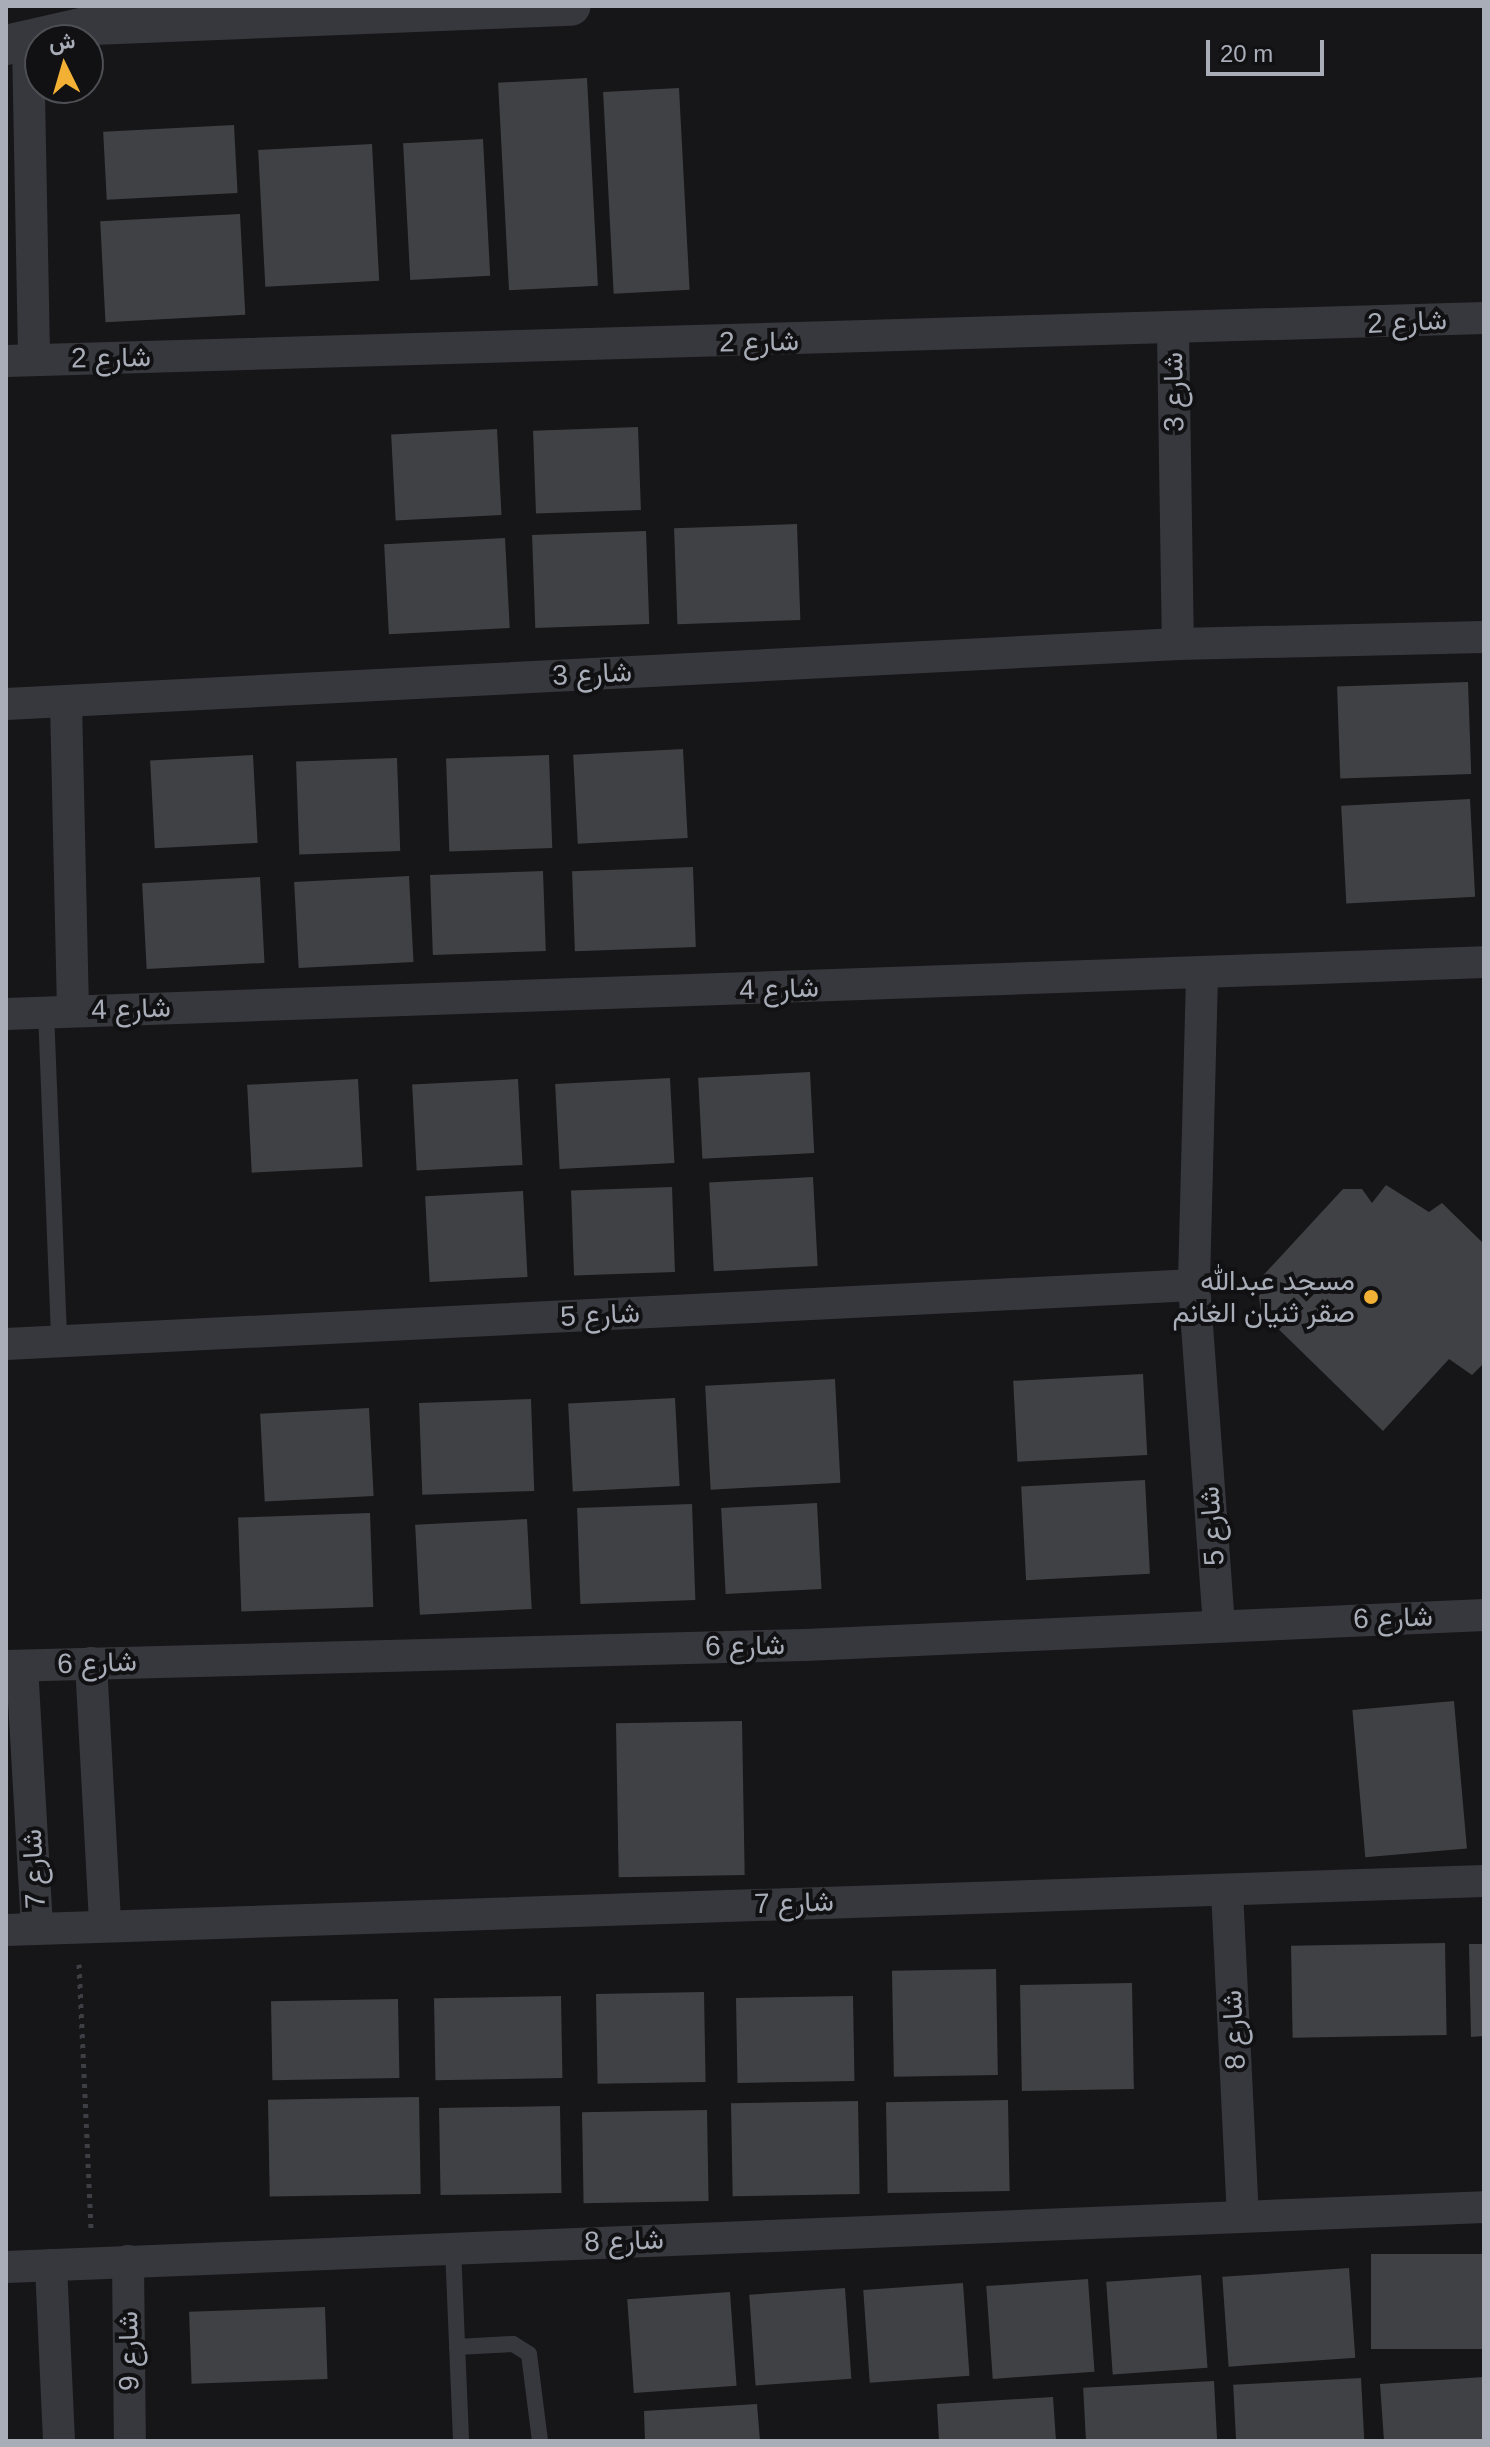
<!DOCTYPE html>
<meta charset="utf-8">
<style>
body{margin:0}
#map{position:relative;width:1490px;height:2447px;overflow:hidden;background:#161618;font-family:Helvetica,Vazirmatn,sans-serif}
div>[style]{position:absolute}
.building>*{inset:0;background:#404145;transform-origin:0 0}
.path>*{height:5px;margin-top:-2.5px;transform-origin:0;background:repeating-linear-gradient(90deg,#3d3f44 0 4px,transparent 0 10px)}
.service>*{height:16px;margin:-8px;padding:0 8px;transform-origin:8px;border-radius:8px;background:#37383d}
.minor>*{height:32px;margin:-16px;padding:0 16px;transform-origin:16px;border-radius:16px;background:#37383d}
.tertiary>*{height:40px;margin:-20px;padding:0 20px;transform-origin:20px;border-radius:20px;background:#37383d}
.dots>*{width:22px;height:22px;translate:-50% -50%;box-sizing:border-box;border:4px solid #111113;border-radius:50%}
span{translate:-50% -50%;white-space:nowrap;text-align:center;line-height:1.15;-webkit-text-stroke:8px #111113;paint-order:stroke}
.street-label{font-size:28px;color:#a8adb8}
.poi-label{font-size:28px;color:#a8adb8}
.right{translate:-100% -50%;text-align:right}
.frame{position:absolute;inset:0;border:8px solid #a8adb8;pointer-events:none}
.north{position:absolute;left:24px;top:24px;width:80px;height:80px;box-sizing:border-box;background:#111113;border:2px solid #4d4f55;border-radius:50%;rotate:355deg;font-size:22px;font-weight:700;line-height:32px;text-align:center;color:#a8adb8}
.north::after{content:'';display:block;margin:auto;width:28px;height:36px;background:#f2b134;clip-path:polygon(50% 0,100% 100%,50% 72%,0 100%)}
.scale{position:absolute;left:1206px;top:40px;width:118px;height:36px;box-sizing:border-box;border:4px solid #a8adb8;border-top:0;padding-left:10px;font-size:24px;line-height:28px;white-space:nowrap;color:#a8adb8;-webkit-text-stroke:6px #111113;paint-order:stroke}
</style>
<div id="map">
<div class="building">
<div style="left:587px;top:78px;width:208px;height:89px;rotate:87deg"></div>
<div style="left:679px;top:88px;width:202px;height:76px;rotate:87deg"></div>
<div style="left:234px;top:125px;width:68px;height:131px;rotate:87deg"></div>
<div style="left:483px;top:139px;width:137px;height:80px;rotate:87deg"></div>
<div style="left:372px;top:144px;width:137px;height:114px;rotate:87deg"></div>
<div style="left:240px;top:214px;width:101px;height:140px;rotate:87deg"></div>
<div style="left:638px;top:427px;width:83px;height:105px;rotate:88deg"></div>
<div style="left:497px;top:429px;width:86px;height:106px;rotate:87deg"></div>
<div style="left:797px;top:524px;width:96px;height:123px;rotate:88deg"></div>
<div style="left:646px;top:531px;width:93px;height:114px;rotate:88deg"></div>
<div style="left:505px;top:538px;width:90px;height:121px;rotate:87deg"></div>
<div style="left:1468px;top:682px;width:92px;height:131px;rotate:88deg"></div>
<div style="left:683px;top:749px;width:89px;height:110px;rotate:87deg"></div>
<div style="left:253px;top:755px;width:88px;height:103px;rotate:87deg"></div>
<div style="left:549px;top:755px;width:93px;height:103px;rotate:88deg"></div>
<div style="left:397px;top:758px;width:93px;height:101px;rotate:88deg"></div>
<div style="left:1470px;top:799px;width:98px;height:129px;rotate:87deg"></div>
<div style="left:693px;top:867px;width:80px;height:121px;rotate:88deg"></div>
<div style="left:543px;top:871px;width:80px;height:113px;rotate:88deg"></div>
<div style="left:409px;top:876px;width:86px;height:115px;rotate:87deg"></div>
<div style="left:260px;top:877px;width:86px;height:118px;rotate:87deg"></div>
<div style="left:810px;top:1072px;width:81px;height:112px;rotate:87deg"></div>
<div style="left:670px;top:1078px;width:85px;height:115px;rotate:87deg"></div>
<div style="left:358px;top:1079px;width:88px;height:111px;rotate:87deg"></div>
<div style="left:518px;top:1079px;width:86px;height:106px;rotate:87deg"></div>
<div style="left:813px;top:1177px;width:89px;height:104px;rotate:87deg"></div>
<div style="clip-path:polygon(1386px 1185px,1429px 1212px,1442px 1203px,1484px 1244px,1484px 1363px,1472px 1375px,1449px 1359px,1383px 1431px,1261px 1312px,1257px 1282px,1343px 1189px,1362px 1189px,1372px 1203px)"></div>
<div style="left:672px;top:1187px;width:85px;height:101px;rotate:88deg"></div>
<div style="left:523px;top:1191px;width:86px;height:98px;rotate:87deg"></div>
<div style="left:1143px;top:1374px;width:81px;height:130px;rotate:87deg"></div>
<div style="left:835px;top:1379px;width:104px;height:130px;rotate:87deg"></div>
<div style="left:675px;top:1398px;width:88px;height:107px;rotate:87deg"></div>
<div style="left:531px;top:1399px;width:92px;height:112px;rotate:88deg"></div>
<div style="left:369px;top:1408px;width:88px;height:109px;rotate:87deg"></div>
<div style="left:1145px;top:1480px;width:94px;height:124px;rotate:87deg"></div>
<div style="left:817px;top:1503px;width:86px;height:96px;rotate:87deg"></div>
<div style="left:692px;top:1504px;width:96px;height:115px;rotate:88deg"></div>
<div style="left:370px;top:1513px;width:94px;height:132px;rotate:88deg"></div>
<div style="left:527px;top:1519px;width:90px;height:112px;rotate:87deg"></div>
<div style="left:1454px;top:1701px;width:148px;height:102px;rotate:85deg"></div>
<div style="left:742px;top:1721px;width:154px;height:126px;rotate:89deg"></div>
<div style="left:1445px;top:1943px;width:92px;height:154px;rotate:89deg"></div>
<div style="clip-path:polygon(1469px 1944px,1484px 1944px,1484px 2036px,1471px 2037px)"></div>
<div style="left:996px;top:1969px;width:106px;height:104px;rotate:89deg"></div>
<div style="left:1132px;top:1983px;width:106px;height:112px;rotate:89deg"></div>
<div style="left:704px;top:1992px;width:90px;height:108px;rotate:89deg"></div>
<div style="left:561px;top:1996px;width:82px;height:127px;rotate:89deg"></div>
<div style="left:853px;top:1996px;width:85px;height:117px;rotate:89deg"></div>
<div style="left:398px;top:1999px;width:79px;height:127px;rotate:89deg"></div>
<div style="left:419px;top:2097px;width:97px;height:151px;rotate:89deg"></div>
<div style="left:1008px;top:2100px;width:91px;height:122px;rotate:89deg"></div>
<div style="left:858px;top:2101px;width:93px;height:127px;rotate:89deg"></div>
<div style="left:560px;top:2106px;width:87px;height:121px;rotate:89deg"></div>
<div style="left:707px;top:2110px;width:91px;height:125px;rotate:89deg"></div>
<div style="left:1484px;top:2254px;width:95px;height:113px;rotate:90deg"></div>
<div style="left:1349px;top:2268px;width:90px;height:127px;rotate:86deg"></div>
<div style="left:1201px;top:2275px;width:93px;height:95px;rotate:86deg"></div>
<div style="left:1088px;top:2279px;width:93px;height:102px;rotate:86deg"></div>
<div style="left:963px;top:2283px;width:93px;height:100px;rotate:86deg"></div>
<div style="left:845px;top:2288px;width:91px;height:96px;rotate:86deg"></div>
<div style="left:730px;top:2292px;width:94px;height:103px;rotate:86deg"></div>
<div style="left:325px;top:2307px;width:72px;height:136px;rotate:88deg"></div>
<div style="clip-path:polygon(1484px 2377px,1484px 2441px,1384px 2441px,1380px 2384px)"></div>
<div style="left:1361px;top:2378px;width:63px;height:128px;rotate:87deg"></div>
<div style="left:1214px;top:2381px;width:60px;height:131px;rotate:87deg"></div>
<div style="clip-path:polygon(1053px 2397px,1056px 2441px,939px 2441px,937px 2404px)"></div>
<div style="clip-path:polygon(757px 2404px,760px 2441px,645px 2441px,644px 2411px)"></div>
</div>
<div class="path">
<div style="left:79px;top:1964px;width:266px;rotate:87.4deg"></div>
</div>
<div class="service">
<div style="left:46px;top:1012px;width:329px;rotate:87.7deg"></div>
<div style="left:453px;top:2248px;width:193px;rotate:87.6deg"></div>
<div style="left:457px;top:2347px;width:56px;rotate:-3.1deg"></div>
<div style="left:513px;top:2344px;width:19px;rotate:32deg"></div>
<div style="left:529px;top:2354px;width:88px;rotate:82.8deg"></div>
</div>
<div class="minor">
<div style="left:28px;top:42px;width:318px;rotate:88.9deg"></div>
<div style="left:1173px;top:332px;width:312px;rotate:89.1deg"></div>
<div style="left:6px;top:361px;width:1479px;rotate:-1.67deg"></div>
<div style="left:66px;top:702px;width:309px;rotate:88.7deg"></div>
<div style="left:6px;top:704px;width:1174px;rotate:-2.93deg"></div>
<div style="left:1178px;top:644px;width:306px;rotate:-1.3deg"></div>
<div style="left:1202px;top:976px;width:309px;rotate:91.5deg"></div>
<div style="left:1194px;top:1285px;width:340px;rotate:85.8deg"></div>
<div style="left:6px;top:1014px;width:1479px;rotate:-2.01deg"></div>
<div style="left:6px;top:1344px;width:1189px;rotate:-2.84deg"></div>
<div style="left:91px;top:1663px;width:262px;rotate:86.9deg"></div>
<div style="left:6px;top:1666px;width:799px;rotate:-1.51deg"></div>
<div style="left:805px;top:1645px;width:680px;rotate:-2.53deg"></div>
<div style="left:22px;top:1666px;width:263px;rotate:86.7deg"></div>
<div style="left:1227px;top:1891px;width:325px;rotate:87.2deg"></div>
<div style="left:6px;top:1930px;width:1479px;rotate:-1.9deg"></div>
<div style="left:128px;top:2261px;width:180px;rotate:89.4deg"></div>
<div style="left:51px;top:2265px;width:176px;rotate:87.4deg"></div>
<div style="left:6px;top:2267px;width:1479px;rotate:-2.32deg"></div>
</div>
<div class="tertiary">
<div style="left:93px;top:25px;width:478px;rotate:-2.3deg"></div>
<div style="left:6px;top:45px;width:89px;rotate:-12.9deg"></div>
<div style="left:93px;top:25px;width:26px;rotate:-40deg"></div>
</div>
<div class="dots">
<div style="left:1371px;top:1297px;background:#f2b134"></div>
</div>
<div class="street-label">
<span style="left:1407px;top:322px;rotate:-3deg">شارع 2</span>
<span style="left:759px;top:342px;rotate:-1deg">شارع 2</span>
<span style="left:111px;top:358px;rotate:-1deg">شارع 2</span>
<span style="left:1174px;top:392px;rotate:-91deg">شارع 3</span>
<span style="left:592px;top:674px;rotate:-3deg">شارع 3</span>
<span style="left:779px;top:989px;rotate:-2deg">شارع 4</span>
<span style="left:131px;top:1009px;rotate:-2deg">شارع 4</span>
<span style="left:600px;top:1315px;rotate:-3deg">شارع 5</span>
<span style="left:1212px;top:1526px;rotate:-94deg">شارع 5</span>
<span style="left:1393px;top:1618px;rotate:-2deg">شارع 6</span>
<span style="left:745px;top:1646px;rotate:-1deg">شارع 6</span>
<span style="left:97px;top:1663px;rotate:-2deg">شارع 6</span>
<span style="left:34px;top:1869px;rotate:-93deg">شارع 7</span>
<span style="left:794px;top:1903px;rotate:-2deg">شارع 7</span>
<span style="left:1234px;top:2030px;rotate:-93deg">شارع 8</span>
<span style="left:624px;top:2241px;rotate:-2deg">شارع 8</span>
<span style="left:129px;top:2351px;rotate:-91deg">شارع 9</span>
</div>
<div class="poi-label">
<span class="right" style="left:1355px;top:1297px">مسجد عبدالله<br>صقر ثنيان الغانم</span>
</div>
<div class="frame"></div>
<div class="north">ش</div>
<div class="scale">20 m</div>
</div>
